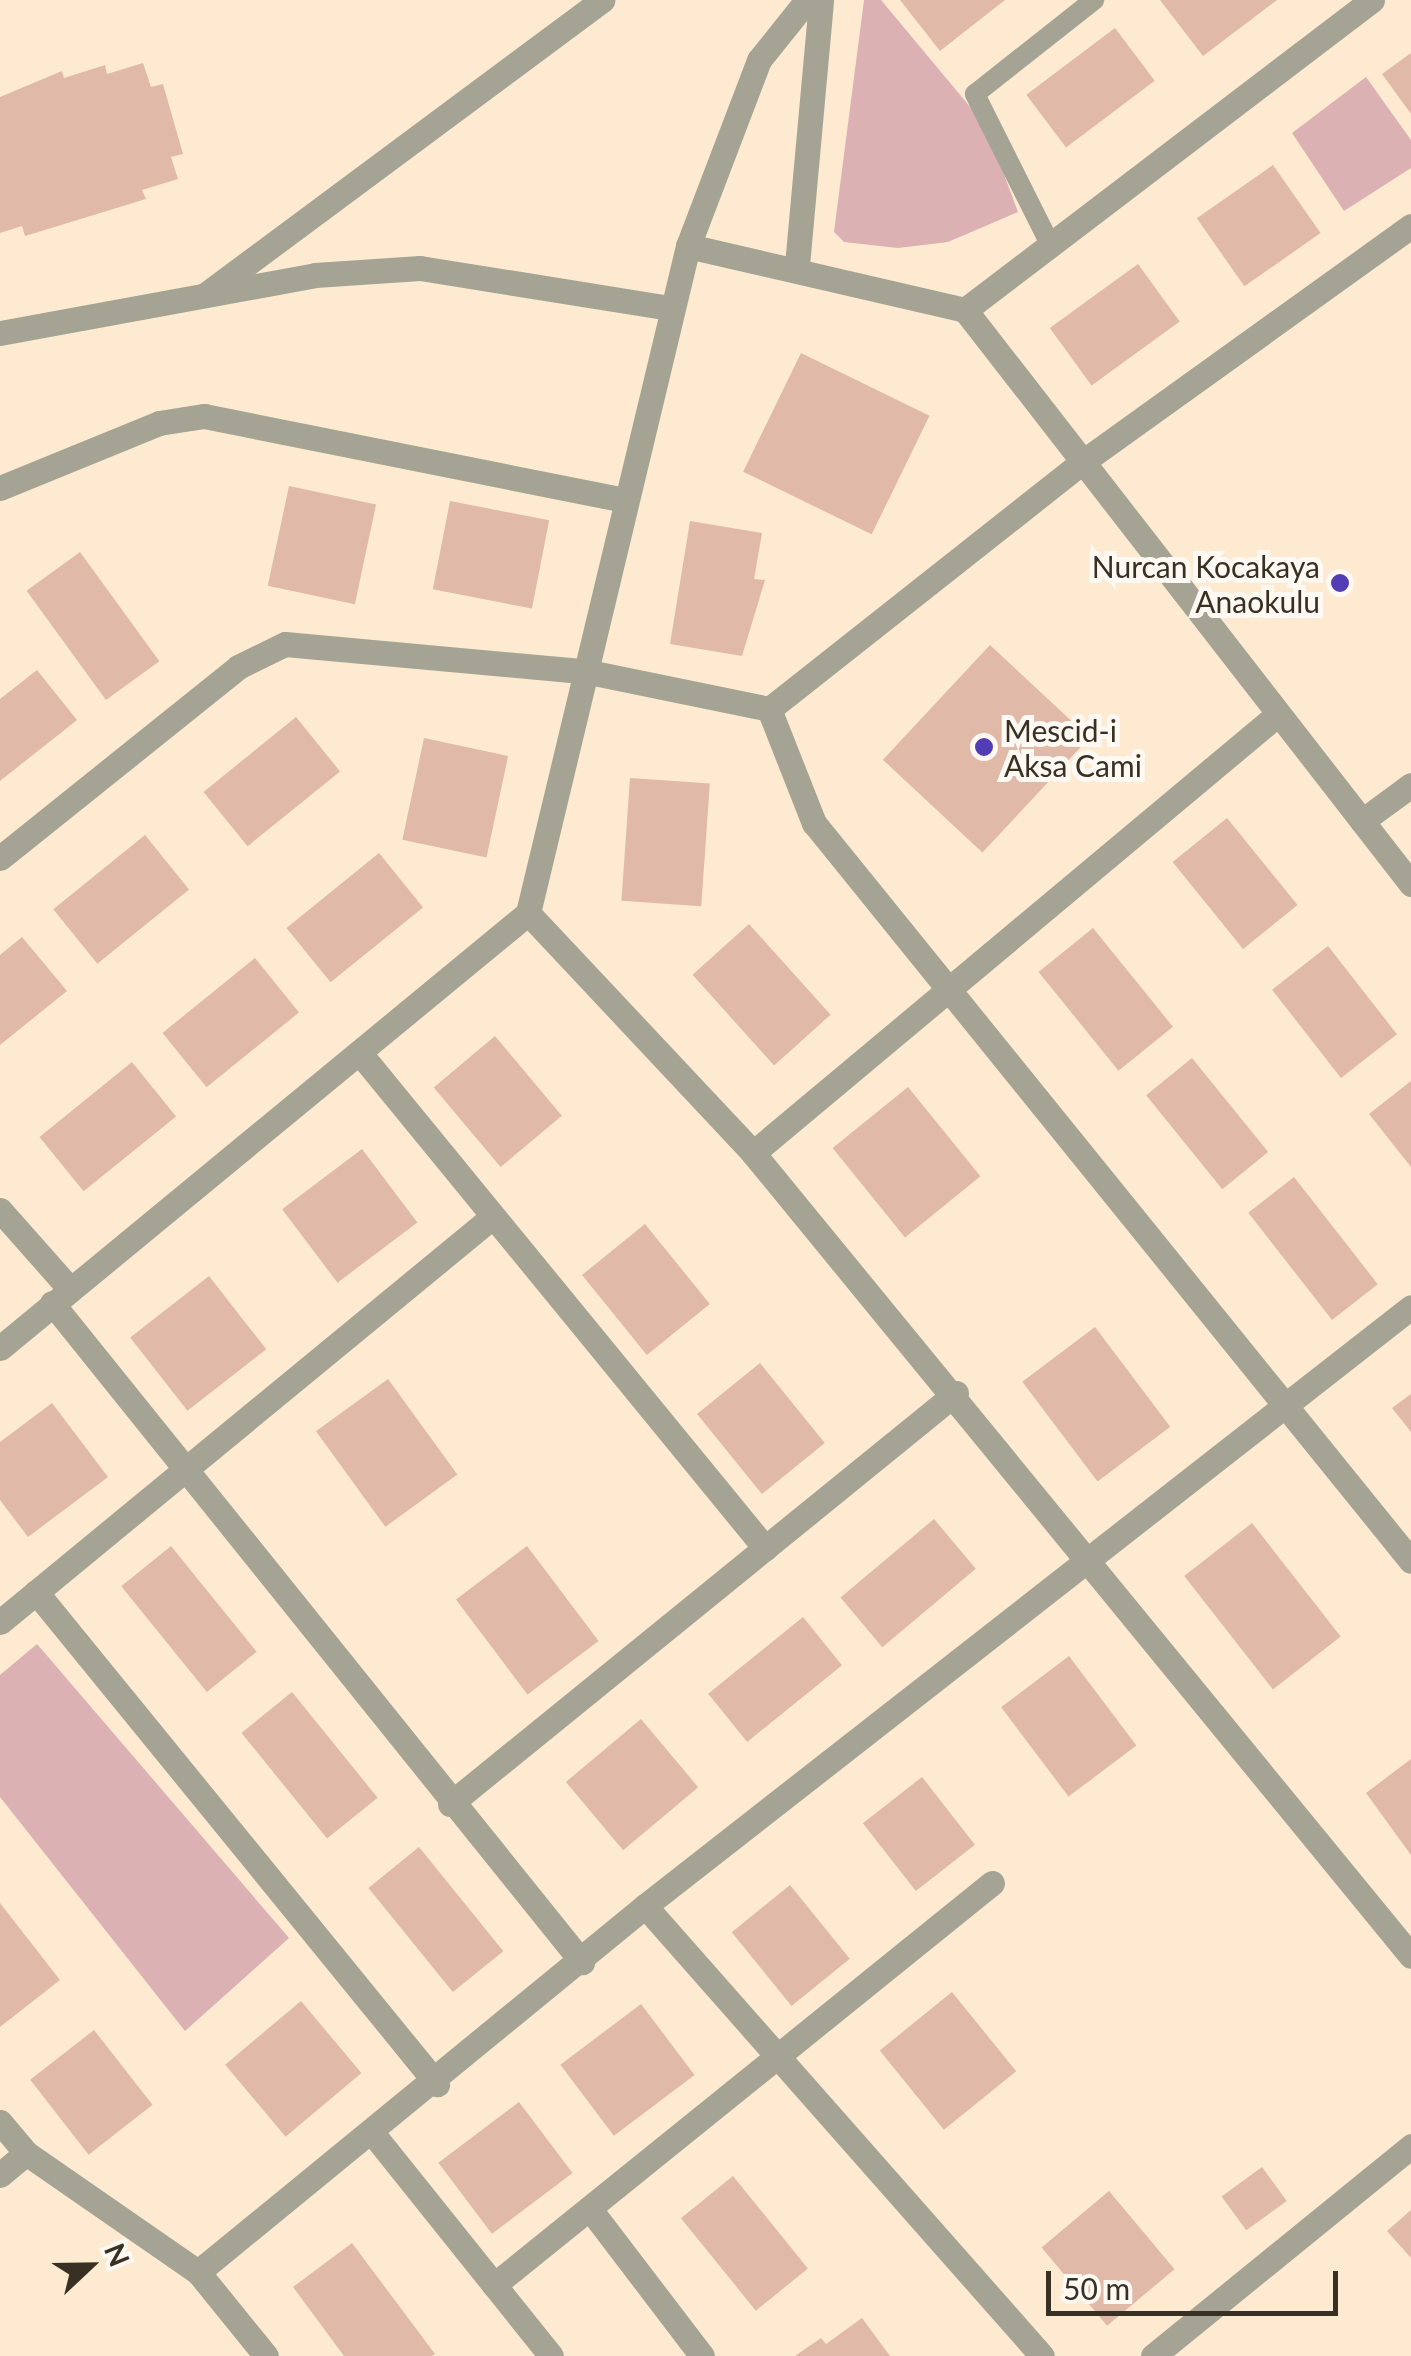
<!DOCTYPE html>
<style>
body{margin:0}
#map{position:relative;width:1411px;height:2356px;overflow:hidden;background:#fdead1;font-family:Lato,sans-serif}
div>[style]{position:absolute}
.green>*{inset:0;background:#dbb1b3}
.building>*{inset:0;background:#e0b9a8;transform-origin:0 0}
.service>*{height:20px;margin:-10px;padding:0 10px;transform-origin:10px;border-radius:10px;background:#a5a494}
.minor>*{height:25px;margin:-12.5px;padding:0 12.5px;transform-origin:12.5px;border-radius:12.5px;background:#a5a494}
.tertiary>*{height:25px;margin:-12.5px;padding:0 12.5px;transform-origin:12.5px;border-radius:12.5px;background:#a5a494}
.dots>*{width:28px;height:28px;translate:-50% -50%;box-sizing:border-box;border:5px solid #fef9f3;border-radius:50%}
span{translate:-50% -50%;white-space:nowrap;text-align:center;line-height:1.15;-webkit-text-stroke:10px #fef9f3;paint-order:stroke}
.poi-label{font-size:30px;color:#393024}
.right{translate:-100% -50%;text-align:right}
.left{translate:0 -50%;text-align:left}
.north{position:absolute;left:40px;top:2216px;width:100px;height:100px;-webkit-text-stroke:8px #fef9f3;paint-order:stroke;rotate:68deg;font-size:28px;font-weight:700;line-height:40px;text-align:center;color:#393024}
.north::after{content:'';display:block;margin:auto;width:35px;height:45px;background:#393024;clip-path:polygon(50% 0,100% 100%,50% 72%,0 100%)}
.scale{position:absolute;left:1046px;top:2271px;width:292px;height:45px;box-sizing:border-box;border:5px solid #393024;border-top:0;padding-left:12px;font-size:30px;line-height:35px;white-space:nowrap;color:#393024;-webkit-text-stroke:8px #fef9f3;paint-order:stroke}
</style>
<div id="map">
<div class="green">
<div style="clip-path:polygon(864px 0,881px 0,986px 126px,1018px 212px,948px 242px,898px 248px,844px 242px,834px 232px)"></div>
<div style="clip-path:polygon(1366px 77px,1411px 140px,1411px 168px,1344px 211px,1292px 133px)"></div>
<div style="clip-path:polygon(37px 1644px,289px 1938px,185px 2031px,0 1797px,0 1675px)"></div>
</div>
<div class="building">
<div style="clip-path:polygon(900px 0,1005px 0,940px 51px)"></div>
<div style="clip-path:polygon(1160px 0,1277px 0,1203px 56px)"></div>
<div style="left:1115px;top:28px;width:66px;height:111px;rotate:53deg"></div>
<div style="clip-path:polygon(1411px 53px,1411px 114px,1382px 74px)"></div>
<div style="clip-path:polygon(143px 63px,151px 87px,163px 84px,183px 154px,171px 157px,178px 179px,142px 190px,146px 199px,25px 236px,22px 226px,0 233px,0 97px,62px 71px,64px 78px,105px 65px,107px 74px)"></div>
<div style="left:1273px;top:165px;width:83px;height:93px;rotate:55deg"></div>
<div style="left:1138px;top:264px;width:71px;height:109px;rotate:54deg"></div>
<div style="left:801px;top:353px;width:143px;height:132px;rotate:26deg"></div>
<div style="left:289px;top:486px;width:89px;height:102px;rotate:12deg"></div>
<div style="left:450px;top:501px;width:101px;height:90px;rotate:11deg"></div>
<div style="clip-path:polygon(690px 521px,762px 533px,754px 579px,765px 580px,742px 656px,670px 644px)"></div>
<div style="left:80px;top:552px;width:135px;height:66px;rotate:54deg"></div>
<div style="left:990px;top:645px;width:136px;height:157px;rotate:43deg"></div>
<div style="clip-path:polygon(37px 670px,77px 720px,0 781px,0 699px)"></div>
<div style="left:296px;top:717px;width:70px;height:119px;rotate:51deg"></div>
<div style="left:424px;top:738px;width:86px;height:104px;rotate:12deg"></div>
<div style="left:630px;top:778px;width:80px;height:123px;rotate:4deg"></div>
<div style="left:1227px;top:818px;width:112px;height:70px;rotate:51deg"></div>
<div style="left:145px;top:835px;width:70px;height:118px;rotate:51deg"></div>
<div style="left:379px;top:853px;width:70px;height:119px;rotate:51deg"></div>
<div style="left:749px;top:924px;width:122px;height:76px;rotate:48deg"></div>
<div style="left:1093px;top:928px;width:127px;height:70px;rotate:51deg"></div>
<div style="clip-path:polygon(22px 937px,67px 991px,0 1045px,0 955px)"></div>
<div style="left:1328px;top:946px;width:112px;height:71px;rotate:52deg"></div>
<div style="left:255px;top:958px;width:70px;height:119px;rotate:51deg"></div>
<div style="left:495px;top:1036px;width:104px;height:80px;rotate:50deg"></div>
<div style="left:1192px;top:1058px;width:121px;height:59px;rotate:51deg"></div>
<div style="left:132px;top:1062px;width:70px;height:119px;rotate:51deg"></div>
<div style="clip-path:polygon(1411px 1081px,1411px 1167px,1369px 1114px)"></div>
<div style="left:908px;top:1087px;width:115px;height:97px;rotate:51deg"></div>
<div style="left:362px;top:1149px;width:92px;height:100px;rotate:53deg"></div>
<div style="left:1294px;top:1177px;width:136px;height:58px;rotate:52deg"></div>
<div style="left:645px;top:1224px;width:103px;height:81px;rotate:51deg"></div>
<div style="left:209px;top:1276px;width:93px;height:100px;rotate:52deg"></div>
<div style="left:1095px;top:1327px;width:125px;height:91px;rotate:53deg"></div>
<div style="left:760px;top:1363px;width:103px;height:81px;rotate:51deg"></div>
<div style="left:388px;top:1379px;width:118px;height:89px;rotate:54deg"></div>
<div style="clip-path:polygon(1411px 1394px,1411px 1432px,1392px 1408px)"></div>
<div style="clip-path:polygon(52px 1403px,108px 1477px,28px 1537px,0 1500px,0 1442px)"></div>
<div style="left:934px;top:1519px;width:65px;height:122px;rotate:50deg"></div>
<div style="left:1252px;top:1523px;width:144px;height:86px;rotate:52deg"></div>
<div style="left:171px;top:1546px;width:136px;height:64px;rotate:51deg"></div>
<div style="left:527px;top:1546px;width:119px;height:89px;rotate:53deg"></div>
<div style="left:803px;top:1617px;width:62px;height:122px;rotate:51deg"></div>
<div style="left:1069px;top:1656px;width:112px;height:85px;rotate:53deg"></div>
<div style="left:292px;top:1692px;width:136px;height:65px;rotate:51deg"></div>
<div style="left:641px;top:1719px;width:89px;height:98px;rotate:50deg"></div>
<div style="clip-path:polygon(1411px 1759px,1411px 1855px,1366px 1793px)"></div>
<div style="left:922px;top:1777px;width:86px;height:75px;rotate:52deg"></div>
<div style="left:419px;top:1847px;width:134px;height:65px;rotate:51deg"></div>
<div style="left:790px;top:1885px;width:95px;height:75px;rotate:51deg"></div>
<div style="clip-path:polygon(0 1903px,60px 1980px,0 2027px)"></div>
<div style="left:952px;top:1992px;width:102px;height:93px;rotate:51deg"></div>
<div style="left:301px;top:2001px;width:94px;height:99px;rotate:50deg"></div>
<div style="left:641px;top:2004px;width:89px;height:101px;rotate:53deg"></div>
<div style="left:94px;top:2030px;width:95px;height:81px;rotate:52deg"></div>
<div style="left:519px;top:2102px;width:89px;height:101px;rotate:53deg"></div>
<div style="left:1262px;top:2167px;width:42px;height:50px;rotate:54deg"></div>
<div style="left:733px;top:2176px;width:119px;height:67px;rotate:51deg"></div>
<div style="left:1109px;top:2191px;width:102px;height:88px;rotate:50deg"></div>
<div style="clip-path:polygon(1411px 2210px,1411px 2258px,1387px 2231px)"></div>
<div style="clip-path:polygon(352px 2243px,435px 2354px,432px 2356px,344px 2356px,293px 2287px)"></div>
<div style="clip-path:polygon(862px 2318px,890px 2356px,795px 2356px,821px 2338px,826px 2344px)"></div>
</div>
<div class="service">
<div style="left:1051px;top:246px;width:170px;rotate:-116.6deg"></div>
<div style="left:975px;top:94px;width:152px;rotate:-38.3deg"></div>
</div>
<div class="minor">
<div style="left:1372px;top:0;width:512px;rotate:142.7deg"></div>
<div style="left:965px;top:310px;width:727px;rotate:52.15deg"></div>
<div style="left:1411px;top:226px;width:406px;rotate:144.3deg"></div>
<div style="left:1081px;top:463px;width:397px;rotate:141.7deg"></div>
<div style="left:769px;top:709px;width:123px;rotate:68.5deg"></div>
<div style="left:814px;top:823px;width:949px;rotate:51.03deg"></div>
<div style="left:688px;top:246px;width:284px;rotate:13deg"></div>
<div style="left:797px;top:265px;width:266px;rotate:-84.8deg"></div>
<div style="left:205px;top:295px;width:495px;rotate:-36.6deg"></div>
<div style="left:0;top:333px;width:320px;rotate:-10.4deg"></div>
<div style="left:315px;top:275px;width:105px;rotate:-3.8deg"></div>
<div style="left:420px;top:268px;width:253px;rotate:9.1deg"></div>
<div style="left:0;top:488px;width:172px;rotate:-22.2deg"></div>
<div style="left:159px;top:423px;width:46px;rotate:-8.8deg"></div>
<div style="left:204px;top:416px;width:428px;rotate:11.3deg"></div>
<div style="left:1362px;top:821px;width:61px;rotate:-36.3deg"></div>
<div style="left:0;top:858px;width:305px;rotate:-38.7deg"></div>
<div style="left:238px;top:667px;width:52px;rotate:-26.1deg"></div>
<div style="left:285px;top:644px;width:300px;rotate:5.2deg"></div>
<div style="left:584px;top:671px;width:189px;rotate:11.6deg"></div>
<div style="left:528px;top:913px;width:329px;rotate:46.8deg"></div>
<div style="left:753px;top:1153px;width:1038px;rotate:50.67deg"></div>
<div style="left:363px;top:1057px;width:635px;rotate:50.69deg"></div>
<div style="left:753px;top:1153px;width:684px;rotate:-39.9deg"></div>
<div style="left:0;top:1210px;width:106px;rotate:48.5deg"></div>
<div style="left:52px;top:1303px;width:846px;rotate:51.19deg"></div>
<div style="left:36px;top:1592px;width:635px;rotate:50.82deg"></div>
<div style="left:0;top:1622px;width:636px;rotate:-39.45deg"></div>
<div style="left:450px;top:1804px;width:652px;rotate:-39.09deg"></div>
<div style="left:645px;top:1906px;width:600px;rotate:48.58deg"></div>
<div style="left:0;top:2122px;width:40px;rotate:50deg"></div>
<div style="left:26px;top:2153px;width:209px;rotate:34.7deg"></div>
<div style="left:198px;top:2272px;width:108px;rotate:51deg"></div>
<div style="left:374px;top:2135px;width:283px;rotate:51.3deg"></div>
<div style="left:0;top:2175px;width:34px;rotate:-40deg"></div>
<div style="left:593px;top:2213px;width:180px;rotate:52.7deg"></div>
<div style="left:198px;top:2272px;width:578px;rotate:-39.31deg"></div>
<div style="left:645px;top:1906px;width:972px;rotate:-38.02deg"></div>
<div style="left:494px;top:2285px;width:640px;rotate:-38.91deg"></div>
<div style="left:1153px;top:2356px;width:333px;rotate:-39.1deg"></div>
</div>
<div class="tertiary">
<div style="left:0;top:1348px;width:684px;rotate:-39.48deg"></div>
<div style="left:528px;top:913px;width:686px;rotate:-76.51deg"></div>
<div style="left:688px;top:246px;width:199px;rotate:-69.1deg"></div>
<div style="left:759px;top:60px;width:77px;rotate:-51.3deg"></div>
</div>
<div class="dots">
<div style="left:1340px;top:583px;background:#533db5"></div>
<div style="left:984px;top:747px;background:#533db5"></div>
</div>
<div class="poi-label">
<span class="right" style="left:1320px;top:583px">Nurcan Kocakaya<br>Anaokulu</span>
<span class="left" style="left:1004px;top:747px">Mescid-i<br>Aksa Cami</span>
</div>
<div class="north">N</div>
<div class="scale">50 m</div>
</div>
